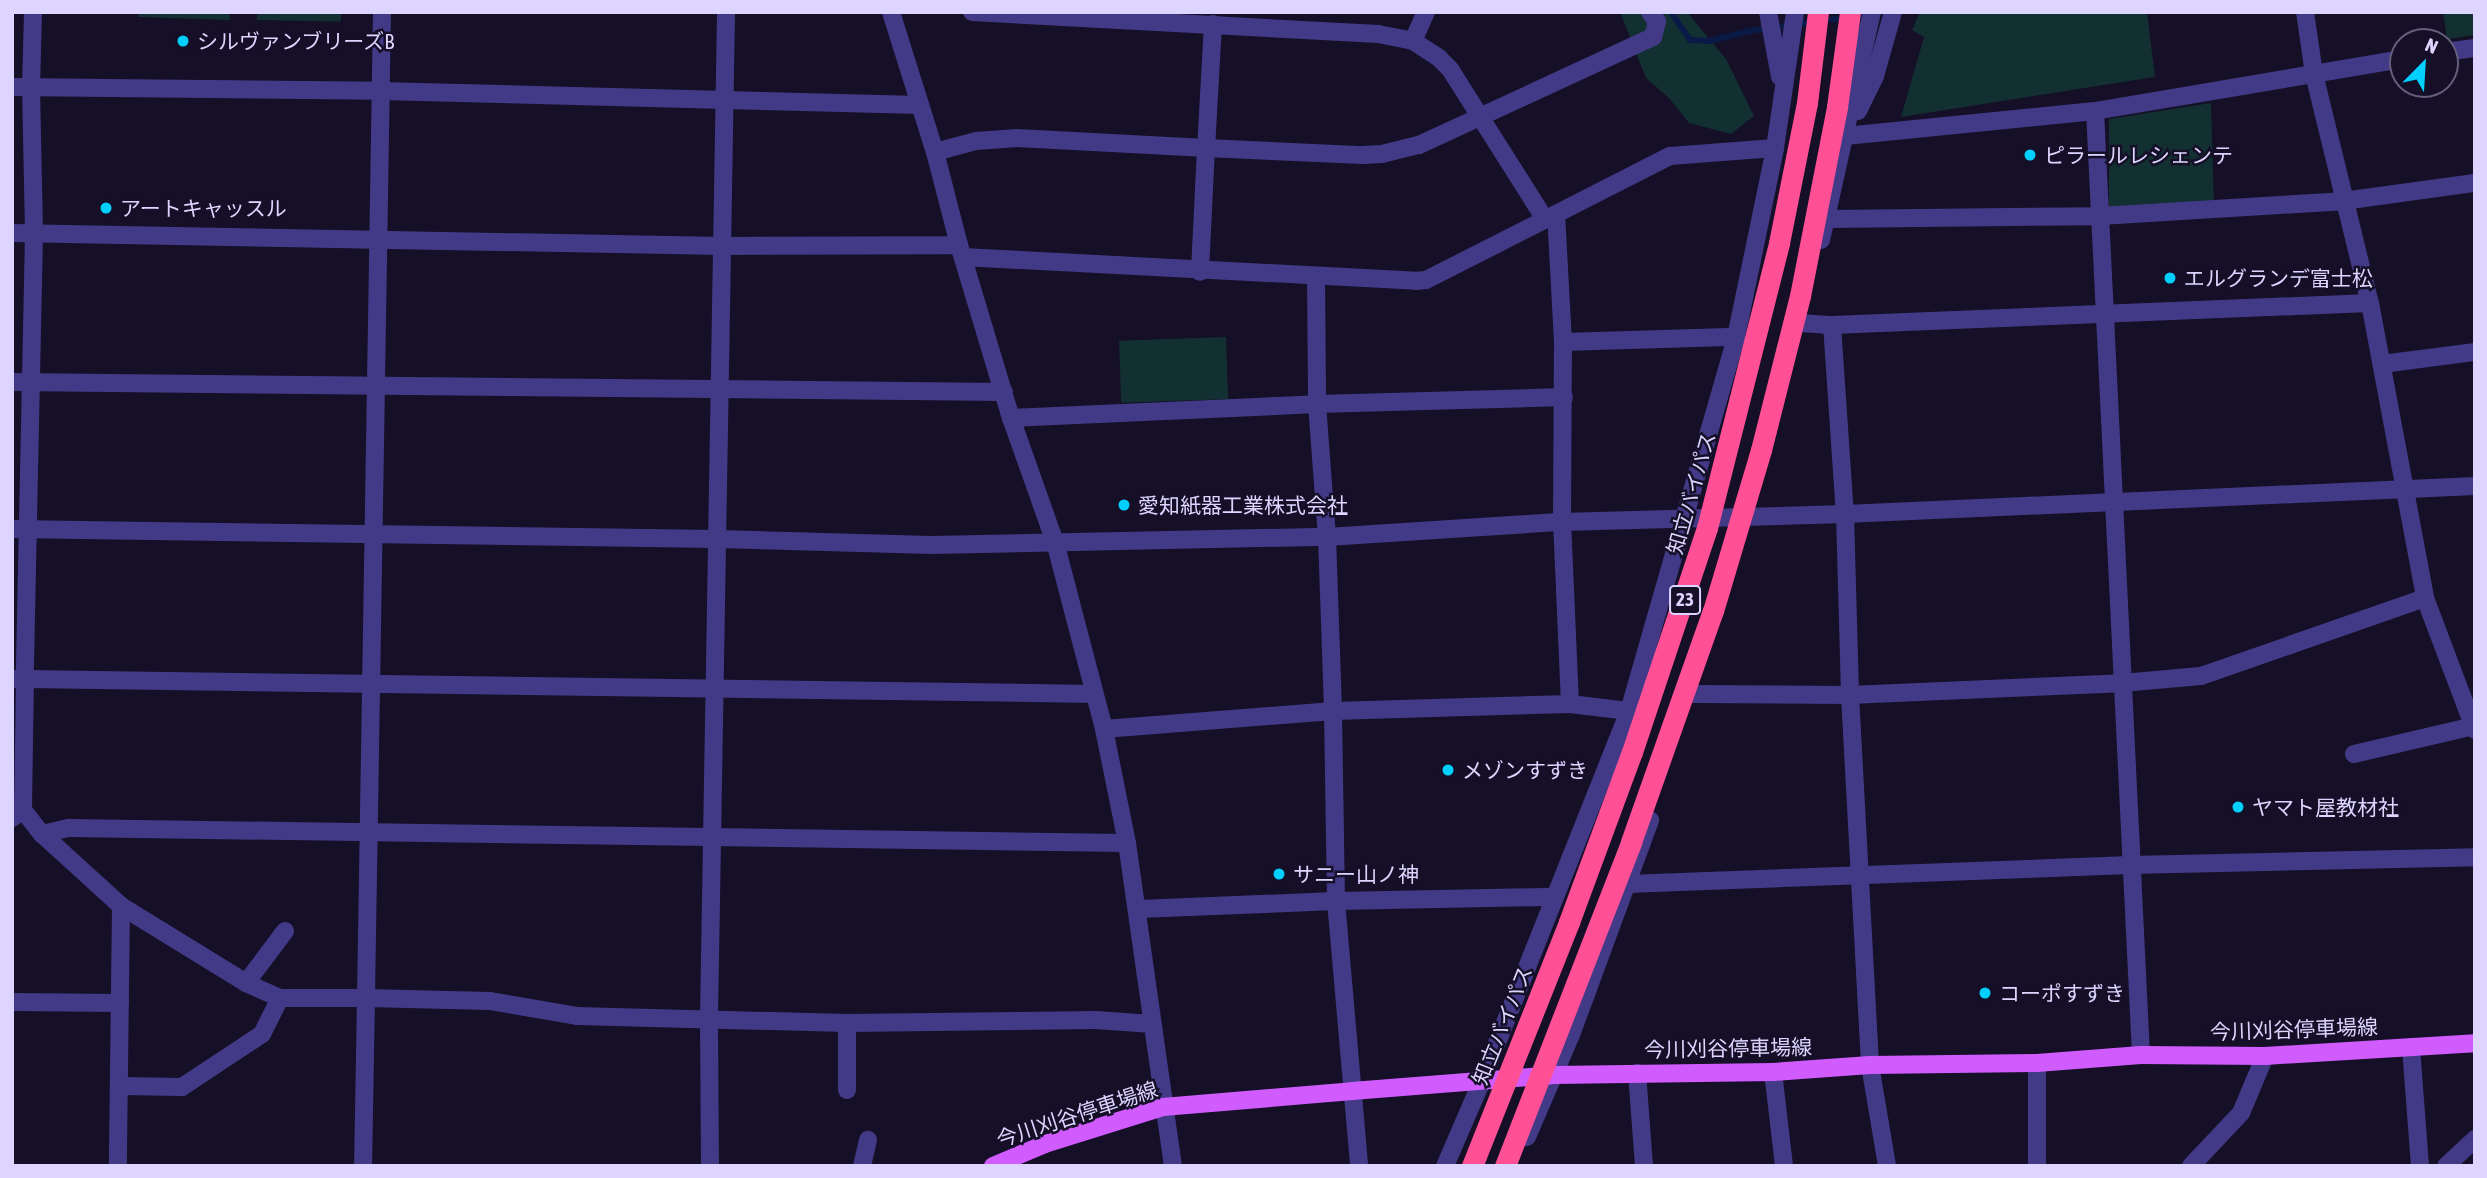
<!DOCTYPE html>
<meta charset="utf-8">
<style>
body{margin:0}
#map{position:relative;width:2487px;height:1178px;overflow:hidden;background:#150f27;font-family:"Asap Condensed","Noto Sans JP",sans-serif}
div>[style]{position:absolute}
.green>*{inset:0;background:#123031;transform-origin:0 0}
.stream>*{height:6px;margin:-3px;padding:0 3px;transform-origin:3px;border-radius:3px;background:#0a1a46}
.minor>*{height:18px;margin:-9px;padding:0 9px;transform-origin:9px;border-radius:9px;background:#433a87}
.major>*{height:18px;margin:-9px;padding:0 9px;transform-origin:9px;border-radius:9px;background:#d05cff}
.highway-bridge>*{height:21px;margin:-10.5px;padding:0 10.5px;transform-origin:10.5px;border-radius:10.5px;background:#ff5095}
.dots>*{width:19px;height:19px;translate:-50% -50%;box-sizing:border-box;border:4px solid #150f27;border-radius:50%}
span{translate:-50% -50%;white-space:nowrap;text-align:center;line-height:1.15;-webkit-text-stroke:5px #150f27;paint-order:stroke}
.shield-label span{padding:2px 5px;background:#150f27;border:2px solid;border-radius:5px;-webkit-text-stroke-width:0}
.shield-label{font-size:19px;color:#ddd5ff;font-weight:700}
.poi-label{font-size:21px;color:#ddd5ff}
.left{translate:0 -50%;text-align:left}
.street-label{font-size:21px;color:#ddd5ff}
.frame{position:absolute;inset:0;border:14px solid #ddd5ff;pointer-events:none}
.north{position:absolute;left:2389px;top:28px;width:70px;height:70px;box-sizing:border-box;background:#150f27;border:2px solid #655e7d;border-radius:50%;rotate:24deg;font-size:19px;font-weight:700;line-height:28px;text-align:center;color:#ddd5ff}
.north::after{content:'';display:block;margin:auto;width:24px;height:32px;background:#01d0ff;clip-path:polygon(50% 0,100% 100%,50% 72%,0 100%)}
</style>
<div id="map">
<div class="green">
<div style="clip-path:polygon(138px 12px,229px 12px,230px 20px,138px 17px)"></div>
<div style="left:257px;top:12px;width:84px;height:8px;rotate:1deg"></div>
<div style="clip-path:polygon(1620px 12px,1687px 12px,1726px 59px,1754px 116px,1731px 134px,1689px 123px,1669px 98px,1646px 78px)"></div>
<div style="clip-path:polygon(1920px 12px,2147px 12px,2155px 77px,1901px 117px,1924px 37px,1912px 30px)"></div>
<div style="clip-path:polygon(2443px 12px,2475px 12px,2475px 35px,2447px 39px)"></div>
<div style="clip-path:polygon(2211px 103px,2214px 206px,2109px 214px,2109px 119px)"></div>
<div style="left:1226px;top:337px;width:62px;height:107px;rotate:88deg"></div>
</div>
<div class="stream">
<div style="left:1671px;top:12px;width:34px;rotate:56deg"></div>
<div style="left:1690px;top:40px;width:20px;rotate:3deg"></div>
<div style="left:1710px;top:41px;width:40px;rotate:-14.4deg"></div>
<div style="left:1749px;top:31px;width:134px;rotate:-8.1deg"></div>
</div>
<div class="minor">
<div style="left:33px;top:12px;width:76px;rotate:91.5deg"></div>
<div style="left:31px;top:88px;width:146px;rotate:88.8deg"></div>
<div style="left:34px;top:234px;width:445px;rotate:91.2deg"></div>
<div style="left:25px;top:679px;width:1069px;rotate:0.8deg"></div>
<div style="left:382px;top:12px;width:986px;rotate:90.93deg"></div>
<div style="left:366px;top:998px;width:124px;rotate:1.4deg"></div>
<div style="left:490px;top:1001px;width:88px;rotate:9.8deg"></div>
<div style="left:577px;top:1016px;width:270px;rotate:1.5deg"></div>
<div style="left:847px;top:1023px;width:249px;rotate:-0.7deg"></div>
<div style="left:1096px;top:1020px;width:56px;rotate:4.1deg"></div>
<div style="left:891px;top:12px;width:147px;rotate:72.6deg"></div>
<div style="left:935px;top:152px;width:96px;rotate:75.5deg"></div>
<div style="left:972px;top:12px;width:407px;rotate:3.1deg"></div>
<div style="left:1378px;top:34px;width:36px;rotate:11deg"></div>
<div style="left:1413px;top:41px;width:31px;rotate:33deg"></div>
<div style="left:1439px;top:58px;width:16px;rotate:45deg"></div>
<div style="left:1450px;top:69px;width:178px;rotate:57.7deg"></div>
<div style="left:1768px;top:12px;width:66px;rotate:79.5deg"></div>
<div style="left:2305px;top:12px;width:63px;rotate:81.7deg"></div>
<div style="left:2314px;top:74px;width:236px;rotate:76.3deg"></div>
<div style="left:2370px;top:303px;width:300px;rotate:79.4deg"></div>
<div style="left:2425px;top:598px;width:141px;rotate:69.3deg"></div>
<div style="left:1213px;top:24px;width:124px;rotate:93.2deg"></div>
<div style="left:1206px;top:148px;width:157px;rotate:2.6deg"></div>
<div style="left:1363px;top:155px;width:19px;rotate:-3deg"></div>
<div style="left:1382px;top:154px;width:38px;rotate:-14deg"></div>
<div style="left:1419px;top:145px;width:258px;rotate:-24.8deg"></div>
<div style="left:1653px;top:37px;width:16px;rotate:-75deg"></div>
<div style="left:1657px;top:22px;width:12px;rotate:-125deg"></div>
<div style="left:1413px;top:41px;width:32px;rotate:-66deg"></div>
<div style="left:2445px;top:52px;width:30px;rotate:-8deg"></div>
<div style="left:12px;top:87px;width:369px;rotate:0.6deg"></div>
<div style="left:381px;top:91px;width:539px;rotate:1.49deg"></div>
<div style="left:1858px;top:111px;width:39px;rotate:-64deg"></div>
<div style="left:1875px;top:76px;width:66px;rotate:-74.3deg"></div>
<div style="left:2095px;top:111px;width:945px;rotate:87.21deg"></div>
<div style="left:1845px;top:136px;width:251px;rotate:-5.7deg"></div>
<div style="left:2095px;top:111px;width:312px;rotate:-9.6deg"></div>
<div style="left:935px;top:152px;width:42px;rotate:-15deg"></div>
<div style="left:976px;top:141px;width:41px;rotate:-4.2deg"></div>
<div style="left:1017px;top:138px;width:189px;rotate:3deg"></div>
<div style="left:1206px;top:148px;width:124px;rotate:92.8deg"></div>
<div style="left:1826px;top:219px;width:274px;rotate:-0.6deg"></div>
<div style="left:2100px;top:216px;width:243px;rotate:-3.5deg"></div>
<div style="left:2343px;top:201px;width:133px;rotate:-7.8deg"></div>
<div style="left:12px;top:233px;width:711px;rotate:1.05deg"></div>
<div style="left:723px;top:246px;width:236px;rotate:-0.2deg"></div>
<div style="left:959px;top:245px;width:181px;rotate:73.3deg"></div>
<div style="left:1011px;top:418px;width:132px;rotate:70.5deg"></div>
<div style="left:1055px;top:542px;width:193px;rotate:75.3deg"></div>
<div style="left:1104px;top:729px;width:116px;rotate:78.6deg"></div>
<div style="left:1127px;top:843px;width:326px;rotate:81.9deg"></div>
<div style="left:1821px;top:240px;width:234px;rotate:-77.4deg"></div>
<div style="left:963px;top:257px;width:454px;rotate:3deg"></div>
<div style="left:1416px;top:281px;width:10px;rotate:-6deg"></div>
<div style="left:1426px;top:280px;width:146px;rotate:-26.9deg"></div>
<div style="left:1316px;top:277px;width:127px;rotate:89.5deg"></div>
<div style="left:1317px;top:404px;width:133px;rotate:85.7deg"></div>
<div style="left:1327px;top:537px;width:174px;rotate:88deg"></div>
<div style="left:1333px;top:711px;width:190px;rotate:89.1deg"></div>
<div style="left:1336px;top:901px;width:266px;rotate:85deg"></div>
<div style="left:1801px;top:323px;width:31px;rotate:4deg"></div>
<div style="left:1832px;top:325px;width:538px;rotate:-2.34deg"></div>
<div style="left:1832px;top:325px;width:189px;rotate:86.1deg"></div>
<div style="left:1845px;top:514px;width:181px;rotate:88.4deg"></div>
<div style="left:1850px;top:695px;width:371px;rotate:86.9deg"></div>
<div style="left:1870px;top:1065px;width:102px;rotate:80.4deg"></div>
<div style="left:1563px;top:342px;width:173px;rotate:-1.7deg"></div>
<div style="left:2382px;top:364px;width:94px;rotate:-7.4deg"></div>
<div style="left:12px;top:382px;width:992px;rotate:0.58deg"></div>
<div style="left:1011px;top:418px;width:306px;rotate:-2.6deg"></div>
<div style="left:1317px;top:404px;width:247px;rotate:-1.6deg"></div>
<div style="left:12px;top:529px;width:705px;rotate:0.81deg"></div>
<div style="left:717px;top:539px;width:214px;rotate:1.6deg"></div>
<div style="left:931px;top:545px;width:396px;rotate:-1.2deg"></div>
<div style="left:1327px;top:537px;width:235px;rotate:-3.7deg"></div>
<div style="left:1562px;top:522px;width:283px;rotate:-1.6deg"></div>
<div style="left:1845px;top:514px;width:631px;rotate:-2.54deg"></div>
<div style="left:12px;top:679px;width:13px"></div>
<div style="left:25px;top:679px;width:131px;rotate:90.9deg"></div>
<div style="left:23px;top:810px;width:14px;rotate:144deg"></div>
<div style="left:1694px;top:694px;width:156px;rotate:0.4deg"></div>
<div style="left:1850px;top:695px;width:272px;rotate:-2.5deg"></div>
<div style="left:2122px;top:683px;width:79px;rotate:-5.1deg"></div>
<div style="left:2201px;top:676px;width:237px;rotate:-19.2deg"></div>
<div style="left:1570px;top:704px;width:182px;rotate:-92.5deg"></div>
<div style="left:1562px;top:522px;width:180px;rotate:-89.7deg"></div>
<div style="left:1563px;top:342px;width:128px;rotate:-93.1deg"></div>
<div style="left:1556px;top:214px;width:128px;rotate:-27deg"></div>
<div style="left:1670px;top:156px;width:105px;rotate:-4.4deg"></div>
<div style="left:1104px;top:729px;width:230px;rotate:-4.5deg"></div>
<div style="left:1333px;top:711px;width:237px;rotate:-1.7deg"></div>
<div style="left:1570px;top:704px;width:59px;rotate:6.8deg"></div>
<div style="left:2354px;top:754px;width:122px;rotate:-13.2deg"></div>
<div style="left:23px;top:810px;width:31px;rotate:52deg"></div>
<div style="left:42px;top:834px;width:28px;rotate:-13deg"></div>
<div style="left:69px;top:828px;width:1058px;rotate:0.81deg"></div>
<div style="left:42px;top:834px;width:107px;rotate:42.3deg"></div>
<div style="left:121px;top:906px;width:260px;rotate:90.7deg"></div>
<div style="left:1627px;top:884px;width:503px;rotate:-2.16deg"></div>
<div style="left:2130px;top:865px;width:345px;rotate:-1.3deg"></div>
<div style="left:121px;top:906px;width:147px;rotate:31.6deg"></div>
<div style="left:246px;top:983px;width:37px;rotate:24deg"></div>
<div style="left:280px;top:998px;width:86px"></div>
<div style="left:366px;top:998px;width:168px;rotate:91deg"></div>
<div style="left:1138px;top:909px;width:198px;rotate:-2.3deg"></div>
<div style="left:1336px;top:901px;width:218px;rotate:-1.1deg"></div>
<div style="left:246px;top:983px;width:65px;rotate:-53.1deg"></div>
<div style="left:12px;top:1002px;width:108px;rotate:0.5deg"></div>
<div style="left:2411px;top:1047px;width:119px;rotate:85.7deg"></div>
<div style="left:2037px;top:1063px;width:103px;rotate:90deg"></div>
<div style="left:1773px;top:1072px;width:95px;rotate:83.3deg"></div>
<div style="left:1637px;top:1073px;width:93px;rotate:85.7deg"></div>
<div style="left:120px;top:1086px;width:62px;rotate:0.9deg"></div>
<div style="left:182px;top:1087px;width:96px;rotate:-33.5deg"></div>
<div style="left:262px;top:1034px;width:40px;rotate:-63.4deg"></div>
<div style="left:847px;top:1090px;width:67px;rotate:-90deg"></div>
<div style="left:1527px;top:1137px;width:111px;rotate:-66.7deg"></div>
<div style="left:1571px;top:1035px;width:229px;rotate:-69.8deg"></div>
<div style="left:710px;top:1166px;width:148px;rotate:-90.4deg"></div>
<div style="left:709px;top:1018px;width:1006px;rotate:-89.03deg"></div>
<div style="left:862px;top:1166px;width:27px;rotate:-77deg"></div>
<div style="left:1445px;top:1166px;width:90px;rotate:-66.6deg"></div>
<div style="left:1481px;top:1083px;width:400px;rotate:-68.3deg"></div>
<div style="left:1629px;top:711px;width:389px;rotate:-74deg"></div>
<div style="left:1736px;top:337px;width:193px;rotate:-78.3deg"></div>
<div style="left:1775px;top:148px;width:137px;rotate:-81.6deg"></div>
<div style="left:2191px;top:1166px;width:73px;rotate:-46.7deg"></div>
<div style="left:2241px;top:1113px;width:62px;rotate:-67.2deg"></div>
<div style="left:2446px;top:1166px;width:40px;rotate:-43deg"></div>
</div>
<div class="major">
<div style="left:993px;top:1166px;width:56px;rotate:-22.9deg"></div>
<div style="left:1045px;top:1144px;width:124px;rotate:-17.4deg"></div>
<div style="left:1163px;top:1107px;width:190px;rotate:-4.8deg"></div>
<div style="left:1352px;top:1091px;width:203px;rotate:-4.5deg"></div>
<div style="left:1554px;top:1075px;width:219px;rotate:-0.8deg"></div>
<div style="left:1773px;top:1072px;width:97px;rotate:-4.1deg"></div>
<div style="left:1870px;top:1065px;width:167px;rotate:-0.7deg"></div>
<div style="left:2037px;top:1063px;width:104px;rotate:-4.4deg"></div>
<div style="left:2141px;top:1055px;width:124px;rotate:0.5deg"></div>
<div style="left:2265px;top:1056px;width:210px;rotate:-3.5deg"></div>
</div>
<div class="highway-bridge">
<div style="left:1472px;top:1166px;width:263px;rotate:-68.3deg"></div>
<div style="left:1569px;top:922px;width:181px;rotate:-69.7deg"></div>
<div style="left:1632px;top:752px;width:236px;rotate:-71.5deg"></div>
<div style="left:1707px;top:528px;width:294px;rotate:-75.8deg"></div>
<div style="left:1779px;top:243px;width:143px;rotate:-78.7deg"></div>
<div style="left:1807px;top:103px;width:92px;rotate:-83.1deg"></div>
<div style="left:1505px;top:1166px;width:348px;rotate:-68.7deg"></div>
<div style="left:1631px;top:842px;width:245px;rotate:-70.5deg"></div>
<div style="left:1713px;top:611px;width:168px;rotate:-73.4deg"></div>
<div style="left:1761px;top:450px;width:159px;rotate:-75.8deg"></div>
<div style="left:1800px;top:296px;width:193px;rotate:-78.9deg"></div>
<div style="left:1837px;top:107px;width:96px;rotate:-82.2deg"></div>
</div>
<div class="dots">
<div style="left:183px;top:41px;background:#01d0ff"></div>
<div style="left:2030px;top:155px;background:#01d0ff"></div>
<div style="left:106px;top:208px;background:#01d0ff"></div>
<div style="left:2170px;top:278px;background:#01d0ff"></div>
<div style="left:1124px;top:505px;background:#01d0ff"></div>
<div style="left:1448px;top:770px;background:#01d0ff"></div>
<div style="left:2238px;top:807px;background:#01d0ff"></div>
<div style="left:1279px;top:874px;background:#01d0ff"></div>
<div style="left:1985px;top:993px;background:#01d0ff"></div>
</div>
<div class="shield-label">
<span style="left:1685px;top:600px">23</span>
</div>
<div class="poi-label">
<span class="left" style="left:197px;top:41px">シルヴァンブリーズB</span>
<span class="left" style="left:2044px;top:155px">ピラールレシェンテ</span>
<span class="left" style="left:120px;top:208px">アートキャッスル</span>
<span class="left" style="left:2184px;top:278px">エルグランデ富士松</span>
<span class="left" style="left:1138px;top:505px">愛知紙器工業株式会社</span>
<span class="left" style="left:1462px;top:770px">メゾンすずき</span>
<span class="left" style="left:2252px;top:807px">ヤマト屋教材社</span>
<span class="left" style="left:1293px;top:874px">サニー山ノ神</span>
<span class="left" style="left:1999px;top:993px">コーポすずき</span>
</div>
<div class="street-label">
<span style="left:1691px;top:493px;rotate:-74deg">知立バイパス</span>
<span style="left:1502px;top:1025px;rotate:-68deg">知立バイパス</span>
<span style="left:2294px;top:1029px;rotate:-2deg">今川刈谷停車場線</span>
<span style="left:1728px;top:1048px;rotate:-1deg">今川刈谷停車場線</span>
<span style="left:1077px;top:1114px;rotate:-18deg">今川刈谷停車場線</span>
</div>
<div class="frame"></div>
<div class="north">N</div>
</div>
